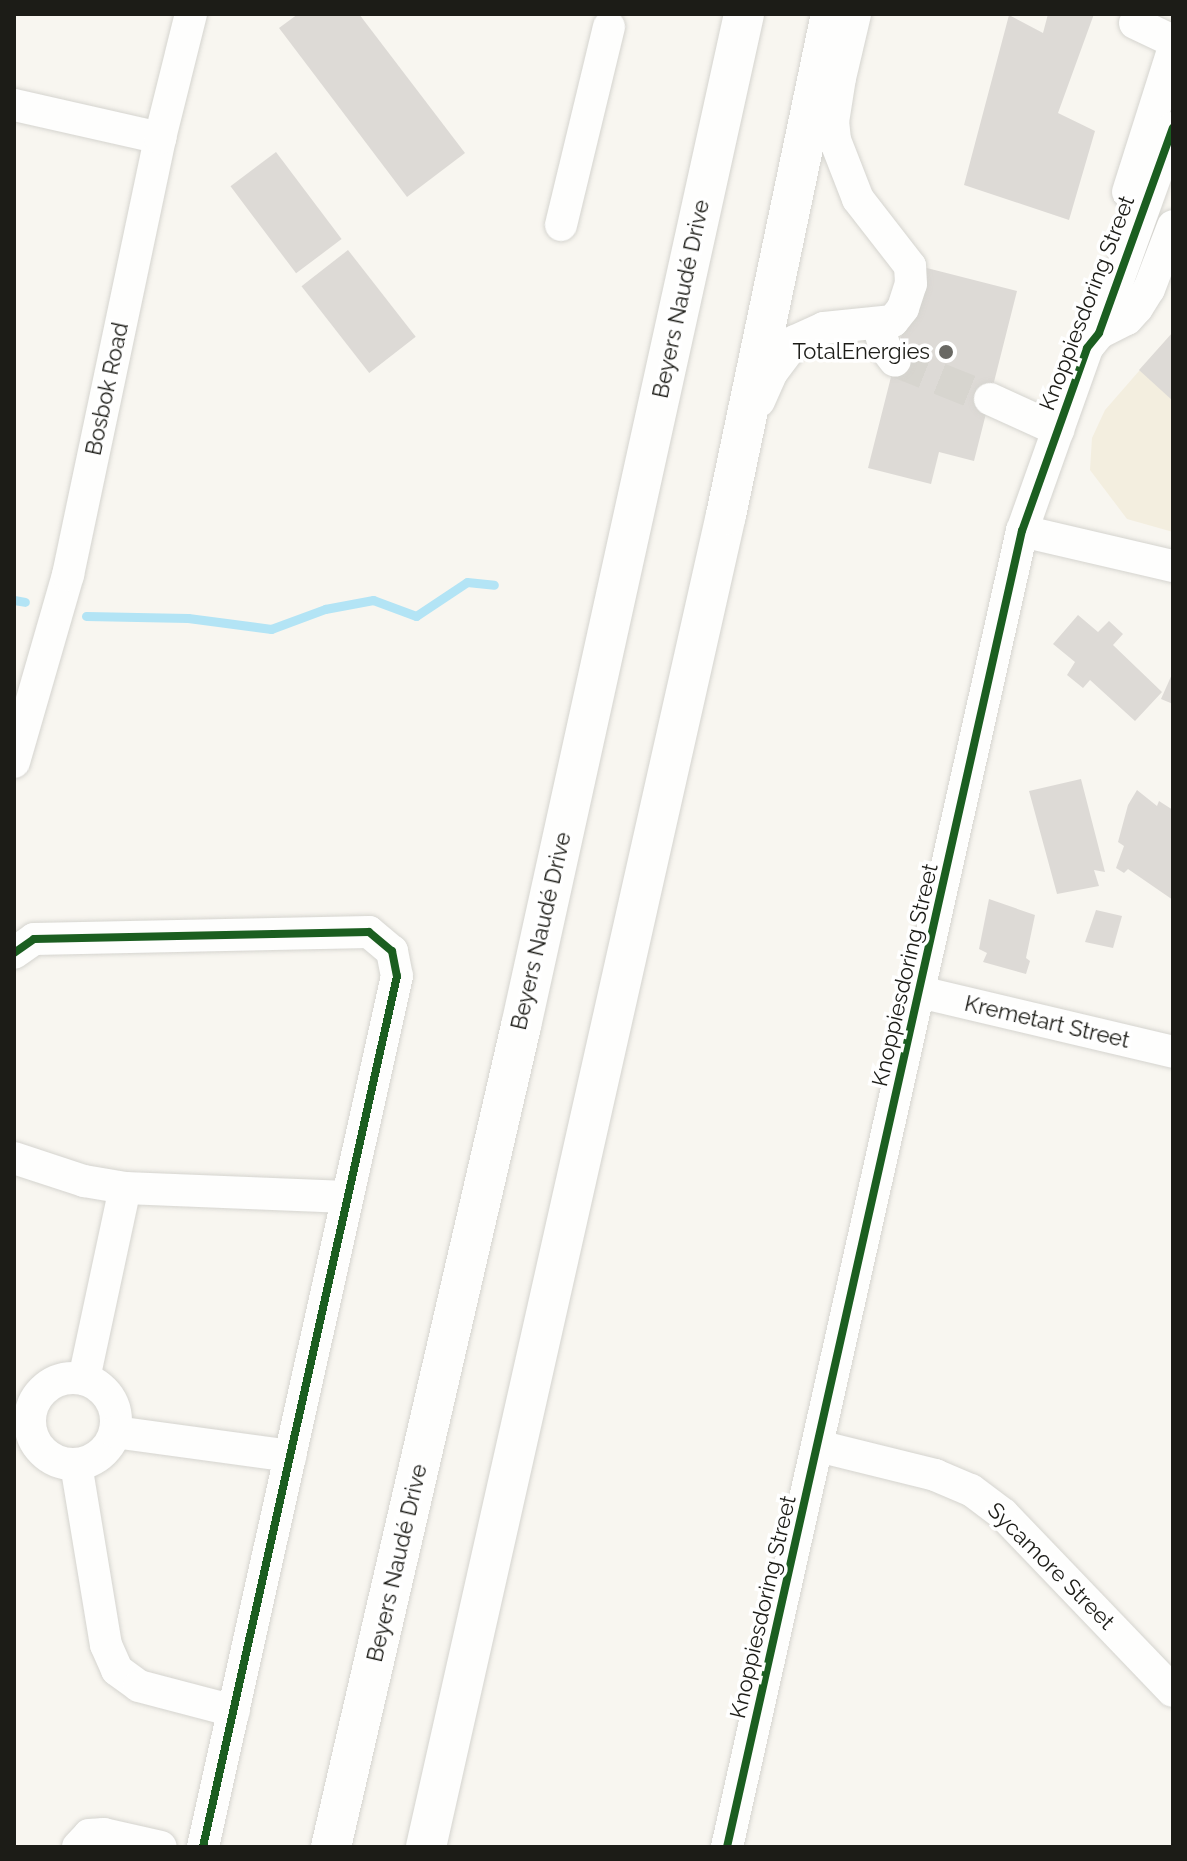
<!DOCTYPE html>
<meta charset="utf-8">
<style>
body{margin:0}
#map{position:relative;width:1187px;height:1861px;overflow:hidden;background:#f8f6f0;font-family:Raleway,sans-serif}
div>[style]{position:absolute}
.education>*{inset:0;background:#f3eedf}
.stream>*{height:9px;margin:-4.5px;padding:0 4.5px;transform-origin:4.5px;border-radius:4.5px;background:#b3e4f5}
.building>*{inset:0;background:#dddad6;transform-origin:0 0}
.minor-tunnel>*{height:32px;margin-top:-16px;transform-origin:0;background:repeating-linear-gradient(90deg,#d7d5cf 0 32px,transparent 0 48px)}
.roads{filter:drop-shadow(0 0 2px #d5d4cf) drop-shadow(0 0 2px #d5d4cf)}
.minor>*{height:32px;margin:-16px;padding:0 16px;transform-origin:16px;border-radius:16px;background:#fefefd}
.minor>.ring{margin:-16px;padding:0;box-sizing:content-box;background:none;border:32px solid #fefefd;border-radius:50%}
.major>*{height:40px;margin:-20px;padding:0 20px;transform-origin:20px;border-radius:20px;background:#fefefd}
.cycleway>*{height:8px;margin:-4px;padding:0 4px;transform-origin:4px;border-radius:4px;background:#1b5e20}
.dots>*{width:22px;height:22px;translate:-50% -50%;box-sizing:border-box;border:4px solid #fff;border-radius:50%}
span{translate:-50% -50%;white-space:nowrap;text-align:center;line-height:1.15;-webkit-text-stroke:7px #fff;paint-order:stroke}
.street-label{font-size:22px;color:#1c1c17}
.poi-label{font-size:22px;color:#1c1c17}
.right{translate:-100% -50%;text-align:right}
.frame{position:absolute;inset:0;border:16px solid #1c1c17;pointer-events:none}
</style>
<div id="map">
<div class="education">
<div style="clip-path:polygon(1173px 332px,1173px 532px,1127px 519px,1090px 470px,1092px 438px,1105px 410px)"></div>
</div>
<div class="stream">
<div style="left:14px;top:600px;width:11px;rotate:10deg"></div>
<div style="left:86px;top:616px;width:102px;rotate:1.1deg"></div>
<div style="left:188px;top:618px;width:84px;rotate:7.5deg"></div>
<div style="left:271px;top:629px;width:58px;rotate:-20.3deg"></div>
<div style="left:325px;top:609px;width:49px;rotate:-10.6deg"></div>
<div style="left:373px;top:600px;width:46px;rotate:20.4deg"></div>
<div style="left:416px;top:616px;width:61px;rotate:-33.7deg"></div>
<div style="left:467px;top:582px;width:27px;rotate:6deg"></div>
</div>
<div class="building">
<div style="clip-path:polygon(298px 14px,359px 14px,465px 153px,407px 197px,279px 28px)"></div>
<div style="clip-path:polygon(1048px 14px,1094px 14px,1058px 113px,1095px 131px,1069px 220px,964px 185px,1009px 15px,1043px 33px)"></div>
<div style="left:276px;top:152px;width:109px;height:57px;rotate:53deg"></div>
<div style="left:348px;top:250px;width:110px;height:59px;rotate:52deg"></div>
<div style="clip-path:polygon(919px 266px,1017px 291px,974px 461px,939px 452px,931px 484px,868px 468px)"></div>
<div style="clip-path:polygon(1173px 332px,1173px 401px,1139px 370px)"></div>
<div style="clip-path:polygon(1078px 615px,1098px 632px,1109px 621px,1123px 634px,1113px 645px,1162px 692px,1135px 721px,1090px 680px,1083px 688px,1067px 675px,1075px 662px,1053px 644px)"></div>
<div style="clip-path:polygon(1173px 672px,1173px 704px,1161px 699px)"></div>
<div style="clip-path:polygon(1081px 779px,1105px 872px,1094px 870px,1099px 886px,1057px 894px,1029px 791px)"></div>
<div style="clip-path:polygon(1137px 790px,1157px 806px,1159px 801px,1173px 810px,1173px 900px,1128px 869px,1124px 873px,1116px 868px,1124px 846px,1118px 842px,1128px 805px)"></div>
<div style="clip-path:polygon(989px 899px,1035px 915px,1026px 958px,1030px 961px,1026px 974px,983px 962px,987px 953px,979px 949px)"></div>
<div style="clip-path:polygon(1096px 910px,1122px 916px,1113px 948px,1085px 942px)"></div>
</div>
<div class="minor-tunnel">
<div style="left:895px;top:361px;width:102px;rotate:21.8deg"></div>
</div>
<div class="roads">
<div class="minor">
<div style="left:1135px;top:23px;width:42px;rotate:25.3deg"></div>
<div style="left:14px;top:105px;width:150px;rotate:12.7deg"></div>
<div style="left:1128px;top:192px;width:149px;rotate:-72.4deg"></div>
<div style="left:561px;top:225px;width:204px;rotate:-76.4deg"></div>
<div style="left:878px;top:325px;width:24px;rotate:73deg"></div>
<div style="left:885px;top:348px;width:16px;rotate:52deg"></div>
<div style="left:1099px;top:333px;width:31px;rotate:-27deg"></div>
<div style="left:1127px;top:319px;width:15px;rotate:-48deg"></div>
<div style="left:1137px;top:308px;width:22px;rotate:-58deg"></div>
<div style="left:1149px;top:289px;width:67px;rotate:-69.1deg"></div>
<div style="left:990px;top:399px;width:75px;rotate:24.5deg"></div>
<div style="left:759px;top:401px;width:32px;rotate:-66deg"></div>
<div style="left:772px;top:372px;width:39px;rotate:-53deg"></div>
<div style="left:795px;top:341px;width:32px;rotate:-24deg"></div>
<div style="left:824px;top:328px;width:69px;rotate:-5.8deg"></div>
<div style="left:893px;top:321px;width:16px;rotate:-52deg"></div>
<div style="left:903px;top:308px;width:25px;rotate:-72deg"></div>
<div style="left:911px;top:284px;width:18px;rotate:-93deg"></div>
<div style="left:910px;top:266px;width:85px;rotate:-127.8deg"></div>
<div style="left:858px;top:199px;width:63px;rotate:-111.3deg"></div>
<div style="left:835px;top:140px;width:18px;rotate:-96deg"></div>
<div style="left:833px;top:122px;width:45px;rotate:-81deg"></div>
<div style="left:840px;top:78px;width:66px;rotate:-76.8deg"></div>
<div style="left:1022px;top:531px;width:155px;rotate:13.1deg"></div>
<div style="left:14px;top:762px;width:195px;rotate:-73.9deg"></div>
<div style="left:68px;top:575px;width:447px;rotate:-78.1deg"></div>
<div style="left:160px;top:138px;width:128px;rotate:-76deg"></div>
<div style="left:14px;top:953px;width:24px;rotate:-35deg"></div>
<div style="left:34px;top:939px;width:335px;rotate:-1.2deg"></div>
<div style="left:369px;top:932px;width:30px;rotate:40deg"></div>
<div style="left:392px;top:951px;width:25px;rotate:79deg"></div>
<div style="left:397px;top:976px;width:892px;rotate:102.56deg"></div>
<div style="left:920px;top:992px;width:260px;rotate:13.3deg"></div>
<div style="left:14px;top:1158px;width:74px;rotate:18.2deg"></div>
<div style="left:84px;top:1181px;width:42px;rotate:9.7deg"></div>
<div style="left:125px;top:1188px;width:222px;rotate:2.3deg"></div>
<div class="ring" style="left:30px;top:1378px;width:54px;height:54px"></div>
<div style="left:84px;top:1379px;width:195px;rotate:-77.9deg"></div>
<div style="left:115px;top:1432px;width:177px;rotate:7.8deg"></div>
<div style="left:818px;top:1446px;width:121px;rotate:13.9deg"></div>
<div style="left:935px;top:1475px;width:39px;rotate:23deg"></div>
<div style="left:971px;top:1490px;width:40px;rotate:37deg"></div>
<div style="left:1003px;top:1514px;width:245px;rotate:46.2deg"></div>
<div style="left:76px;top:1464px;width:183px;rotate:80.6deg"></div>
<div style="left:106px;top:1645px;width:27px;rotate:66deg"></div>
<div style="left:117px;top:1670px;width:27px;rotate:36deg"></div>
<div style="left:139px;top:1686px;width:98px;rotate:14.7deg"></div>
<div style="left:78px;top:1847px;width:16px;rotate:-47deg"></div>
<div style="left:89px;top:1835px;width:15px;rotate:-4deg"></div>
<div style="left:104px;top:1834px;width:58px;rotate:12.8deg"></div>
<div style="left:727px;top:1847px;width:1349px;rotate:-77.37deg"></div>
<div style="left:1022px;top:531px;width:194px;rotate:-70.4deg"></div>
<div style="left:1087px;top:348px;width:19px;rotate:-51deg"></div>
<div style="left:1099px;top:333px;width:218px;rotate:-70.2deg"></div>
</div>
<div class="major">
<div style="left:331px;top:1847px;width:843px;rotate:-76.97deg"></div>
<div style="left:521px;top:1026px;width:1036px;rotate:-77.57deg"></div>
<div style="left:426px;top:1847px;width:1365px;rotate:-77.31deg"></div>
<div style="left:726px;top:515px;width:512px;rotate:-78.16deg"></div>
</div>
</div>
<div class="cycleway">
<div style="left:14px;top:953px;width:24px;rotate:-35deg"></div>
<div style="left:34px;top:939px;width:335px;rotate:-1.2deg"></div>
<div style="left:369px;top:932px;width:30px;rotate:40deg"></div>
<div style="left:392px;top:951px;width:25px;rotate:79deg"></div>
<div style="left:397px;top:976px;width:892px;rotate:102.56deg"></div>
<div style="left:727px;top:1847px;width:1349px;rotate:-77.37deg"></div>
<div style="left:1022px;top:531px;width:194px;rotate:-70.4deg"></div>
<div style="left:1087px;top:348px;width:19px;rotate:-51deg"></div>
<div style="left:1099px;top:333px;width:218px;rotate:-70.2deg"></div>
</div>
<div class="dots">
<div style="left:946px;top:352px;background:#696863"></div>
</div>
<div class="street-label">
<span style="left:681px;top:299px;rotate:-78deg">Beyers Naudé Drive</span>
<span style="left:1087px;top:303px;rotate:-69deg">Knoppiesdoring Street</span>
<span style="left:107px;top:389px;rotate:-78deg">Bosbok Road</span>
<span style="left:541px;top:931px;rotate:-77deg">Beyers Naudé Drive</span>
<span style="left:905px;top:975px;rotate:-77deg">Knoppiesdoring Street</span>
<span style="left:1047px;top:1022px;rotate:13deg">Kremetart Street</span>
<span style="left:397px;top:1563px;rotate:-77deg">Beyers Naudé Drive</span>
<span style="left:1051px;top:1566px;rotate:45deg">Sycamore Street</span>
<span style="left:763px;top:1607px;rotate:-77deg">Knoppiesdoring Street</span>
</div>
<div class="poi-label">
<span class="right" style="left:930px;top:352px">TotalEnergies</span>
</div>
<div class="frame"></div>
</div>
